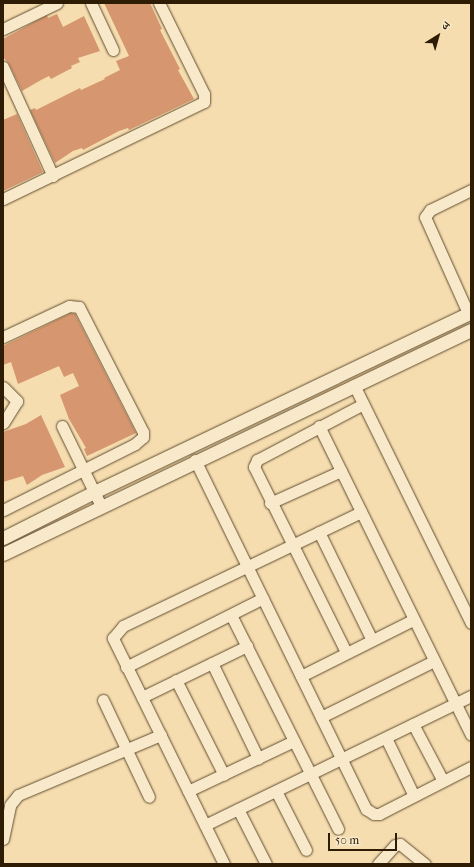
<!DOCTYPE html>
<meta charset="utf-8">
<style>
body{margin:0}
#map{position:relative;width:474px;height:867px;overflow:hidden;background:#f6ddaf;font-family:"IM FELL French Canon","Noto Serif Devanagari",serif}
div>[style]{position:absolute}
.building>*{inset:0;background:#d6966f}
.roads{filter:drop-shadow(0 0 1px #604d2f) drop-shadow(0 0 1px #604d2f)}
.minor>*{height:11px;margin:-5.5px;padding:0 5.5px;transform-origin:5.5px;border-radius:5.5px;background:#f9e9cb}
.tertiary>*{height:13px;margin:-6.5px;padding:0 6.5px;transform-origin:6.5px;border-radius:6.5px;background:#f9e9cb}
span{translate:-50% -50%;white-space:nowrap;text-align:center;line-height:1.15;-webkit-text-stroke:4px #f9e9cb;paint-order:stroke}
.frame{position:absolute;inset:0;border:4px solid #2e1d04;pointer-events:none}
.north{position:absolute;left:418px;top:16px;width:40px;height:40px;-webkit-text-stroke:3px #f9e9cb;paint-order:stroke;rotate:37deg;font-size:11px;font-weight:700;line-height:16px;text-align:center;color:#2e1d04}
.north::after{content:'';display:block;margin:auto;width:14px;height:18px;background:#2e1d04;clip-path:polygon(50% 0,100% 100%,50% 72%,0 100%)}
.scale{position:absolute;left:328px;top:833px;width:69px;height:18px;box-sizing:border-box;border:2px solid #2e1d04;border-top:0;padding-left:5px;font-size:12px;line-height:14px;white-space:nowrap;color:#2e1d04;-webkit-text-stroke:3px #f9e9cb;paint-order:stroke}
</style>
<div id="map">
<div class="building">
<div style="clip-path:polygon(104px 3px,150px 3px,162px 29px,160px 30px,180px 69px,178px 70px,194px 99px,129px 130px,128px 128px,119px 131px,83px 150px,82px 148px,73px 151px,55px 163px,30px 110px,35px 108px,36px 110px,80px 88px,81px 90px,105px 79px,104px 78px,120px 70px,116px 61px,129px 56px)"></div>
<div style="clip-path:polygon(57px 14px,63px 27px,84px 16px,100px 51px,78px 58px,80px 62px,71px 66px,72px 68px,51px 79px,49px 76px,41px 80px,22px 91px,9px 64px,3px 57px,3px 39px,47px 15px,48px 18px)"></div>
<div style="clip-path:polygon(17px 114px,43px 172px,3px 191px,3px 120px)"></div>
<div style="clip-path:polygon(71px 313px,75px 314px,136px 433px,87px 456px,84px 449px,86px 448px,69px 419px,60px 395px,79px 386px,73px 373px,64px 377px,59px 366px,18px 384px,11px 362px,3px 365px,3px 346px)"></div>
<div style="clip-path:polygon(41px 415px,65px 467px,42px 475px,27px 485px,23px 476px,3px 482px,3px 432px,26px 424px)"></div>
</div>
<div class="roads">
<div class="minor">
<div style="left:91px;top:3px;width:52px;rotate:64.9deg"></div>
<div style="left:3px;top:29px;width:60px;rotate:-25.7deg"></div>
<div style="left:3px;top:67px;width:120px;rotate:65.4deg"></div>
<div style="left:3px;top:199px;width:223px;rotate:-25.8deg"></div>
<div style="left:204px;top:102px;width:8px;rotate:-90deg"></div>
<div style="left:204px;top:94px;width:102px;rotate:-116.3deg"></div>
<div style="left:468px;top:313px;width:105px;rotate:-114.1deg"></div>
<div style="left:425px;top:217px;width:9px;rotate:-54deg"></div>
<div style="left:430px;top:210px;width:46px;rotate:-26deg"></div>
<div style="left:3px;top:337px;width:73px;rotate:-25.2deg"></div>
<div style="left:69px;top:306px;width:10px;rotate:6deg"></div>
<div style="left:79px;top:307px;width:140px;rotate:62.9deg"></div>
<div style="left:143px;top:432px;width:5px;rotate:90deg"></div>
<div style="left:143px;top:437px;width:11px;rotate:139deg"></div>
<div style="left:135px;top:444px;width:148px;rotate:153.4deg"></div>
<div style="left:354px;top:385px;width:265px;rotate:63.8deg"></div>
<div style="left:3px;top:387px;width:20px;rotate:45deg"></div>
<div style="left:17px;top:401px;width:26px;rotate:122deg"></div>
<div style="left:62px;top:426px;width:89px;rotate:64deg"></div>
<div style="left:319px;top:426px;width:344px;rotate:63.8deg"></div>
<div style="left:195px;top:460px;width:389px;rotate:63.9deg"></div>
<div style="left:366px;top:809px;width:9px;rotate:32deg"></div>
<div style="left:374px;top:814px;width:5px"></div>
<div style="left:379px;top:814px;width:103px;rotate:-27.1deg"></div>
<div style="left:270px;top:503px;width:78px;rotate:-24.3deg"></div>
<div style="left:319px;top:532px;width:120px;rotate:63.9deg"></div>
<div style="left:231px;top:615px;width:239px;rotate:63.4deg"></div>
<div style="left:346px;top:652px;width:207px;rotate:-116.4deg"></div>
<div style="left:254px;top:467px;width:8px;rotate:-67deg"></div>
<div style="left:257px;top:460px;width:120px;rotate:-27.8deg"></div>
<div style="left:212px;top:663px;width:106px;rotate:64.2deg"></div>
<div style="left:126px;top:667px;width:153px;rotate:-26.7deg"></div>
<div style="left:301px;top:676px;width:125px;rotate:-26.6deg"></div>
<div style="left:176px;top:680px;width:106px;rotate:63.2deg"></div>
<div style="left:142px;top:697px;width:117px;rotate:-25.9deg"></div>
<div style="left:103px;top:700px;width:107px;rotate:64.6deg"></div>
<div style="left:321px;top:717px;width:126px;rotate:-26.4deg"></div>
<div style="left:413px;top:724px;width:64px;rotate:62.2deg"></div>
<div style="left:386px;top:738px;width:64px;rotate:64.2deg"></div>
<div style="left:188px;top:791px;width:117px;rotate:-25.3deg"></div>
<div style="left:276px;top:791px;width:66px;rotate:63deg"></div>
<div style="left:238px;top:809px;width:62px;rotate:63deg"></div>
<div style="left:205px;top:825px;width:296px;rotate:-25.9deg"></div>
<div style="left:3px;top:839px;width:35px;rotate:-78deg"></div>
<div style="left:10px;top:805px;width:13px;rotate:-51deg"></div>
<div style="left:18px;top:795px;width:155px;rotate:-22.8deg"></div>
<div style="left:224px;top:864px;width:252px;rotate:-116.2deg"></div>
<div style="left:113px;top:638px;width:16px;rotate:-50deg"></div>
<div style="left:123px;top:626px;width:264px;rotate:-25.6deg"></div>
<div style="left:378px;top:864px;width:25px;rotate:-48deg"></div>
<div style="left:395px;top:845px;width:5px;rotate:-11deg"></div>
<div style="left:400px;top:844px;width:32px;rotate:39deg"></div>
</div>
<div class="tertiary">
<div style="left:3px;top:538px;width:102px;rotate:-26.8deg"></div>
<div style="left:94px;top:492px;width:418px;rotate:-25.5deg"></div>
<div style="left:3px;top:554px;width:519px;rotate:-25.58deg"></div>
</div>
</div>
<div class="frame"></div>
<div class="north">उ</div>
<div class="scale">50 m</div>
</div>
